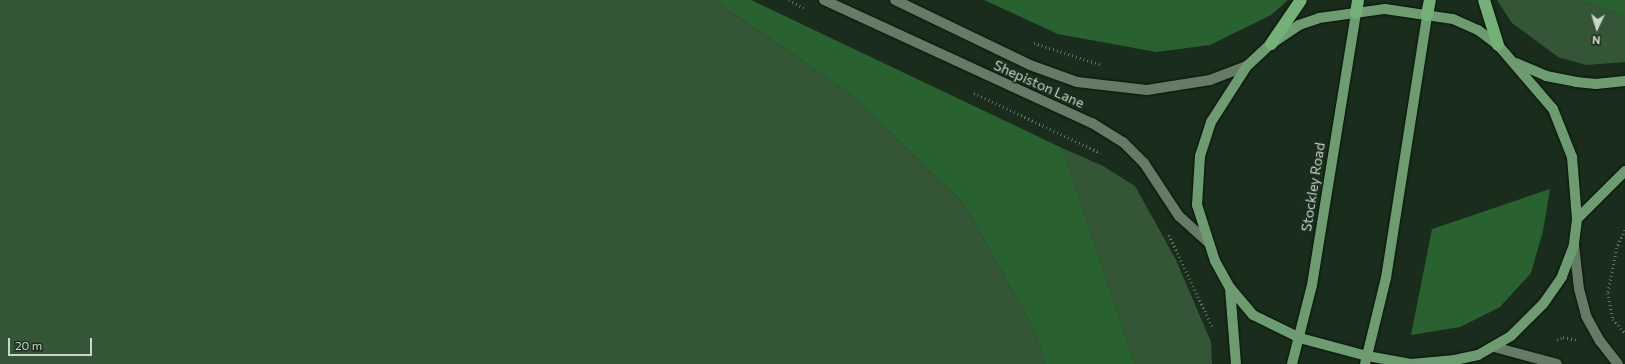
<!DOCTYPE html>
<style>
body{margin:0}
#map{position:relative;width:1625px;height:364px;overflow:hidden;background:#1a2d1c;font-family:Commissioner,sans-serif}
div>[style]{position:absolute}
.green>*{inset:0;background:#345637}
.forest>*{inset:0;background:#2a6131}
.path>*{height:2.5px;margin-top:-1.25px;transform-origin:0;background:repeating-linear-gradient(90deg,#627263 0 1px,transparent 0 4px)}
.roads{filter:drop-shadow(0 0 1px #041506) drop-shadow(0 0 1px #041506)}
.minor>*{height:10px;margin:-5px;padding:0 5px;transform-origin:5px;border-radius:5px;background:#667b67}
.major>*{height:10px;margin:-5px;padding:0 5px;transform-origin:5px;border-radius:5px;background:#6f9b72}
.highway>*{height:12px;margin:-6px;padding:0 6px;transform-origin:6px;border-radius:6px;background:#75b079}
span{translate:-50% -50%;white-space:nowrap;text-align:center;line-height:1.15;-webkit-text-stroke:3px #1a2d1c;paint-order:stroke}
.street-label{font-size:14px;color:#cbd6cb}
.north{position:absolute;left:1577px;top:8px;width:40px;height:40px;-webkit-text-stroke:3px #1a2d1c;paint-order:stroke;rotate:184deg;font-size:11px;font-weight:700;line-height:16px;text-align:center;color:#cbd6cb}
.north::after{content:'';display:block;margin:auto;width:14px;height:18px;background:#cbd6cb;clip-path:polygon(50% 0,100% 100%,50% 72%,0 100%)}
.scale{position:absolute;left:8px;top:338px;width:84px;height:18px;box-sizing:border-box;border:2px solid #cbd6cb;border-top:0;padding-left:5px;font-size:12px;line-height:14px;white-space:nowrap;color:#cbd6cb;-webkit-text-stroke:3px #1a2d1c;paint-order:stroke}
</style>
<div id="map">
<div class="green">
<div style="clip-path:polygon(0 0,714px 0,852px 95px,964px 204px,1034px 329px,1045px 364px,0 364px)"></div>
<div style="clip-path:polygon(1497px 0,1580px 0,1625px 16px,1625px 62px,1586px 65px,1558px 57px,1512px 23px)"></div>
<div style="clip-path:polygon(1062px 148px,1103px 166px,1135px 186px,1176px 260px,1211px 342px,1212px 364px,1135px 364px)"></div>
</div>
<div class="forest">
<div style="clip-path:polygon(714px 0,751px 0,1062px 148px,1135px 364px,1045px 364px,1034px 329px,964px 204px,852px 95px)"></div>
<div style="clip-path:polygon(984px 0,1288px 0,1271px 15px,1210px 45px,1156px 52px,1058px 34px)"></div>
<div style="clip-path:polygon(1580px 0,1625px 0,1625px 16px)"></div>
<div style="clip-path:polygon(1550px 189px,1543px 231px,1531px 273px,1500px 307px,1460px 327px,1411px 335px,1432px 229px)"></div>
</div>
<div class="path">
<div style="left:789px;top:0;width:19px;rotate:28deg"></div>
<div style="left:1034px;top:43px;width:71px;rotate:17.9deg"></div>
<div style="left:974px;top:93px;width:140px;rotate:25.3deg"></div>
<div style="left:1625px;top:230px;width:20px;rotate:114deg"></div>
<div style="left:1617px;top:248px;width:46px;rotate:101.3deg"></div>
<div style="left:1608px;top:293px;width:26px;rotate:79deg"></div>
<div style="left:1613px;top:319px;width:18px;rotate:49deg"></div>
<div style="left:1169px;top:235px;width:101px;rotate:64.7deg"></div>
<div style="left:1557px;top:340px;width:7px;rotate:-27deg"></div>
<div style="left:1563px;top:337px;width:14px;rotate:12deg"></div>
</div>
<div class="roads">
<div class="minor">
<div style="left:824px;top:0;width:295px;rotate:24.7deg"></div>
<div style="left:1092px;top:123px;width:36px;rotate:32deg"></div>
<div style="left:1123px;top:142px;width:30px;rotate:45deg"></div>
<div style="left:1144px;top:163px;width:64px;rotate:56.6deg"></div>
<div style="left:1179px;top:216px;width:38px;rotate:42deg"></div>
<div style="left:895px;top:0;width:150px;rotate:25.7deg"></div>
<div style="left:1030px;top:65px;width:50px;rotate:19.9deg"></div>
<div style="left:1077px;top:82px;width:70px;rotate:6.5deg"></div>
<div style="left:1147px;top:90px;width:64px;rotate:-9deg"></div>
<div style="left:1210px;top:80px;width:40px;rotate:-21deg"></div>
<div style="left:1574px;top:245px;width:44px;rotate:83.5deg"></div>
<div style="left:1579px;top:289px;width:28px;rotate:75deg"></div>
<div style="left:1586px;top:316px;width:29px;rotate:61deg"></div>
<div style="left:1600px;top:341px;width:29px;rotate:52deg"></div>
<div style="left:1494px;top:347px;width:65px;rotate:15.1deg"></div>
</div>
<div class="major">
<div style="left:1385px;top:9px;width:69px;rotate:8.4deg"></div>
<div style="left:1453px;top:19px;width:27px;rotate:24deg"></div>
<div style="left:1478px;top:30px;width:25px;rotate:37deg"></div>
<div style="left:1498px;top:45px;width:84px;rotate:49.3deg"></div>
<div style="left:1553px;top:109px;width:52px;rotate:68.4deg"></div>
<div style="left:1572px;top:157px;width:62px;rotate:85.4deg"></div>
<div style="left:1577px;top:219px;width:26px;rotate:97deg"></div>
<div style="left:1574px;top:245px;width:34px;rotate:111deg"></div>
<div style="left:1562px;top:277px;width:33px;rotate:125deg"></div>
<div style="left:1543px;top:304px;width:45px;rotate:135deg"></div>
<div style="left:1511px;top:336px;width:38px;rotate:150deg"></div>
<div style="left:1478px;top:355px;width:24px;rotate:168deg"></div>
<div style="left:1455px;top:360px;width:44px;rotate:174.8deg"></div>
<div style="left:1411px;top:364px;width:45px;rotate:-169.7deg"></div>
<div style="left:1367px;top:356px;width:69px;rotate:-165deg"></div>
<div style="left:1300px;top:338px;width:52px;rotate:-153.9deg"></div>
<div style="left:1253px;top:315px;width:35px;rotate:-130deg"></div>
<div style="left:1230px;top:288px;width:31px;rotate:-119deg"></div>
<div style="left:1215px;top:261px;width:59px;rotate:-107.8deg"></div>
<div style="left:1197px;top:205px;width:49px;rotate:-86.5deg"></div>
<div style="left:1200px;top:156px;width:36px;rotate:-72deg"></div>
<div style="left:1211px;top:122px;width:67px;rotate:-57.3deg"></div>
<div style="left:1247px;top:66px;width:33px;rotate:-43deg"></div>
<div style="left:1271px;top:44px;width:34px;rotate:-34deg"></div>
<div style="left:1299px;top:25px;width:21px;rotate:-19deg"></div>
<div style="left:1319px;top:18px;width:67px;rotate:-7.8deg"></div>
<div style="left:1516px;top:63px;width:33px;rotate:23deg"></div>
<div style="left:1546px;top:76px;width:31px;rotate:11deg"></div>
<div style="left:1576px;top:82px;width:20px;rotate:6deg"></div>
<div style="left:1596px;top:84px;width:29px;rotate:-6deg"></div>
<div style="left:1577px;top:219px;width:68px;rotate:-45deg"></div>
<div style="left:1230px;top:288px;width:76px;rotate:85.5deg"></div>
<div style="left:1292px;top:364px;width:81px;rotate:-75.8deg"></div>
<div style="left:1312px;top:285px;width:276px;rotate:-80.8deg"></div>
<div style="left:1365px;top:364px;width:89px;rotate:-76.3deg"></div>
<div style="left:1386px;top:278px;width:266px;rotate:-81.1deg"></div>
</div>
<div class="highway">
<div style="left:1484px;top:0;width:47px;rotate:72.7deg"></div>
<div style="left:1356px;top:13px;width:13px;rotate:-81deg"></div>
<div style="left:1427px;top:15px;width:15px;rotate:-79deg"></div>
<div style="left:1271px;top:44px;width:53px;rotate:-55.7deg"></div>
</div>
</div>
<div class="street-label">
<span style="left:1039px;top:84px;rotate:24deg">Shepiston Lane</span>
<span style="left:1313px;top:187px;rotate:-81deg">Stockley Road</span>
</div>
<div class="north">N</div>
<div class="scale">20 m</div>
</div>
